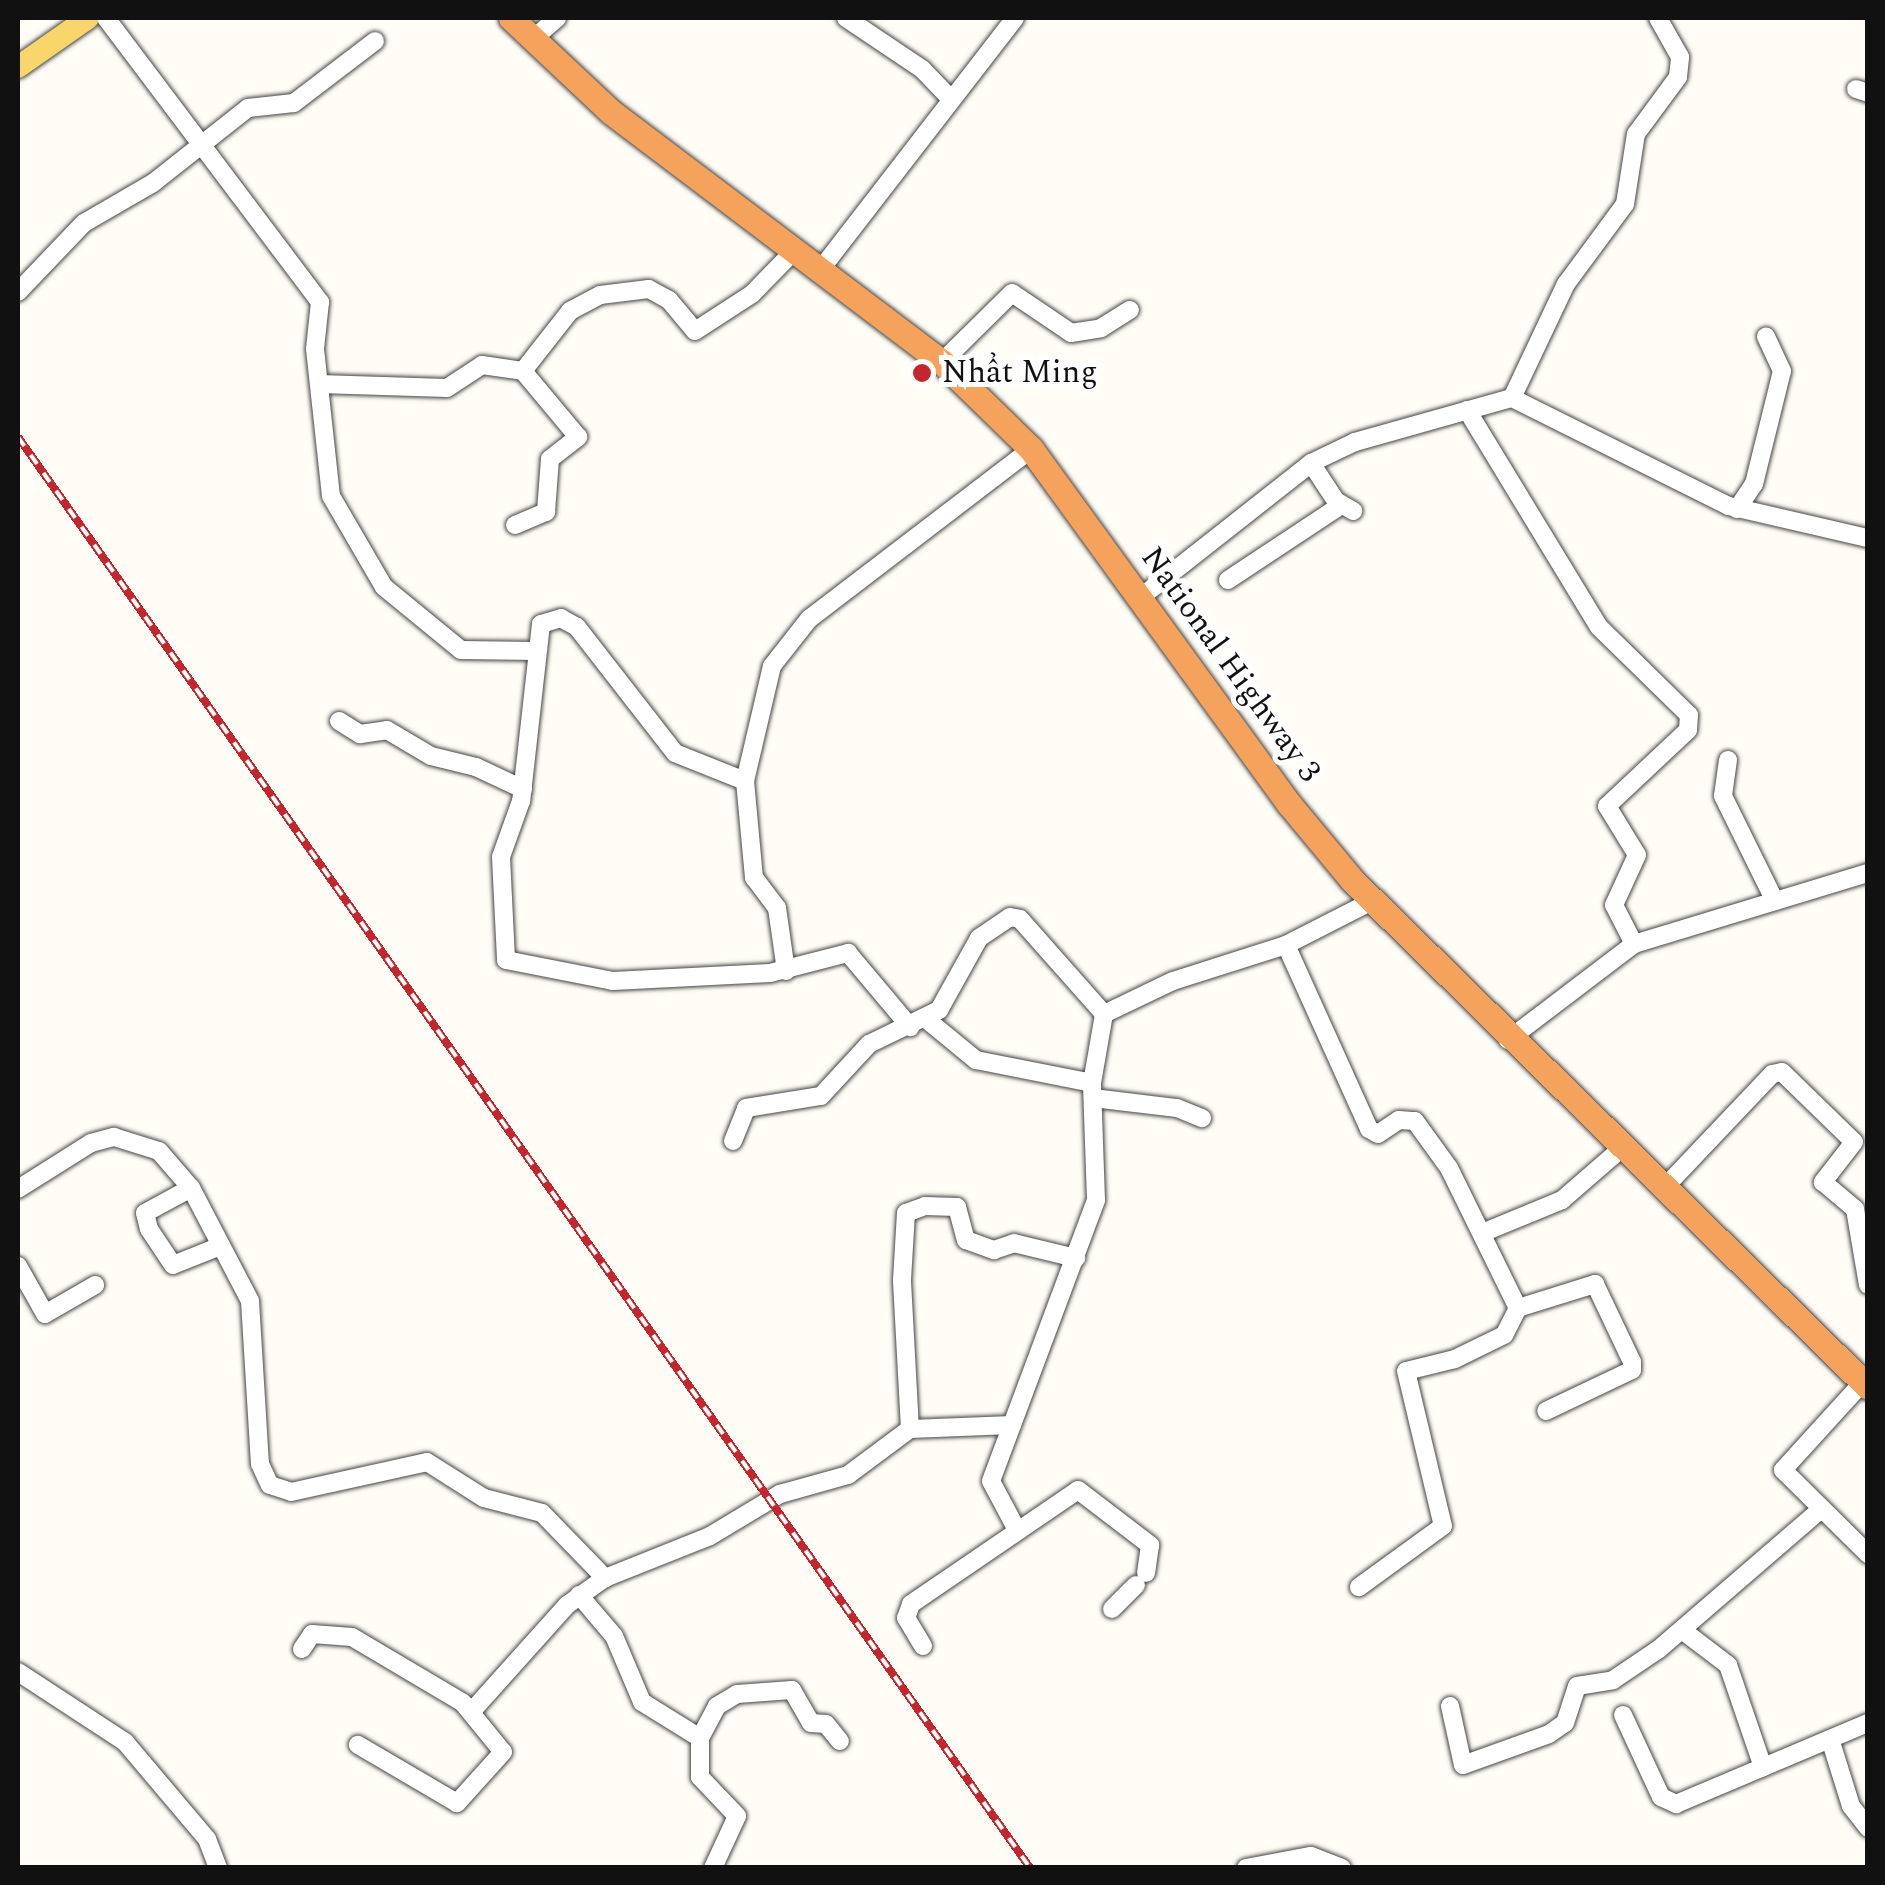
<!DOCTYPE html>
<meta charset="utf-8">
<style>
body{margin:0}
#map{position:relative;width:1885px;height:1885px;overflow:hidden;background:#fffdf5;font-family:Spectral,serif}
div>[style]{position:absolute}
.roads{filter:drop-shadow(0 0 2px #444) drop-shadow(0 0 2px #444)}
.minor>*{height:18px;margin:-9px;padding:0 9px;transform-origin:9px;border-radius:9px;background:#fff}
.major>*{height:22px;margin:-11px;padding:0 11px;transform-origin:11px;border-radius:11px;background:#f9d66b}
.highway>*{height:25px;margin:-12.5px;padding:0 12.5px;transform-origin:12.5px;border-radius:12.5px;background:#f5a25d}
.rail>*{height:8px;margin-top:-4px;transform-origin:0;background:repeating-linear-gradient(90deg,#fff 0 11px,#c4262e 0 22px);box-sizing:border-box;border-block:2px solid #c4262e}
.dots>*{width:28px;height:28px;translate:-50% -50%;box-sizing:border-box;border:5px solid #fff;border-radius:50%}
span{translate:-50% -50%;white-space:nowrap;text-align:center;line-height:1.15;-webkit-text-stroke:10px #fff;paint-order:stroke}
.poi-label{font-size:32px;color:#111}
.left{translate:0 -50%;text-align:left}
.street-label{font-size:32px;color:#111}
.frame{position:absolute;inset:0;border:20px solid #111;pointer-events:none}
</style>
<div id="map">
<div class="roads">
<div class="minor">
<div style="left:106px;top:18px;width:356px;rotate:53deg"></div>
<div style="left:320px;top:302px;width:47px;rotate:96.1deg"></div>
<div style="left:315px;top:349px;width:148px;rotate:83.8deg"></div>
<div style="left:331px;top:496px;width:105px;rotate:59.8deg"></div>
<div style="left:384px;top:587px;width:99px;rotate:39.3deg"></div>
<div style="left:461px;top:650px;width:75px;rotate:0.8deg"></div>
<div style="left:846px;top:18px;width:92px;rotate:33.9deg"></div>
<div style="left:922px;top:69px;width:42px;rotate:46deg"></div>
<div style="left:533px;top:39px;width:32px;rotate:-41deg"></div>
<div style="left:1856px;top:89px;width:13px;rotate:18deg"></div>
<div style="left:821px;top:269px;width:317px;rotate:-52.3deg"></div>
<div style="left:18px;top:292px;width:95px;rotate:-46.3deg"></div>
<div style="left:84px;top:223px;width:80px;rotate:-30.1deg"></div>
<div style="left:153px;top:183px;width:121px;rotate:-38.3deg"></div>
<div style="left:248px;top:108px;width:46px;rotate:-6.2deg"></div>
<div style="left:294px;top:103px;width:102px;rotate:-37.4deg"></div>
<div style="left:942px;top:362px;width:98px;rotate:-44.6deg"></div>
<div style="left:1012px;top:293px;width:71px;rotate:34.1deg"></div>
<div style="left:1071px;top:333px;width:30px;rotate:-9deg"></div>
<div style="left:1101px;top:328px;width:34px;rotate:-32deg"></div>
<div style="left:319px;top:384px;width:128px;rotate:1.8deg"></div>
<div style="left:447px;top:388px;width:42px;rotate:-33.3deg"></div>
<div style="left:482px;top:365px;width:41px;rotate:8.3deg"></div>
<div style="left:523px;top:371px;width:76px;rotate:-51.9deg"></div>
<div style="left:570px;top:311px;width:34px;rotate:-28deg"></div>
<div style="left:600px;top:295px;width:49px;rotate:-7deg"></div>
<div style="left:649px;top:289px;width:23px;rotate:29deg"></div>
<div style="left:669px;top:300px;width:40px;rotate:50deg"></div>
<div style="left:695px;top:331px;width:68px;rotate:-33deg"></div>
<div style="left:752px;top:294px;width:60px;rotate:-45.7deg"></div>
<div style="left:1512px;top:398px;width:126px;rotate:-64.7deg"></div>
<div style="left:1566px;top:284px;width:99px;rotate:-53.6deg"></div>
<div style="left:1625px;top:204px;width:71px;rotate:-81.1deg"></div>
<div style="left:1636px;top:134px;width:71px;rotate:-53.6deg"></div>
<div style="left:1678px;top:77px;width:20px;rotate:-84deg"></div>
<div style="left:1680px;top:57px;width:45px;rotate:-119.4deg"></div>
<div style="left:1467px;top:410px;width:254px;rotate:58.7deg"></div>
<div style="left:1599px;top:627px;width:126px;rotate:44.4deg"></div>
<div style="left:1689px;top:715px;width:15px;rotate:94deg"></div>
<div style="left:1688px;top:730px;width:111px;rotate:136.8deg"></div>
<div style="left:1607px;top:806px;width:57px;rotate:58.5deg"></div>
<div style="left:1637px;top:855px;width:55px;rotate:114.7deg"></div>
<div style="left:1614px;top:905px;width:44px;rotate:62.9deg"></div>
<div style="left:1311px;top:463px;width:45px;rotate:56.7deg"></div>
<div style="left:1336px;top:501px;width:20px;rotate:30deg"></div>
<div style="left:1737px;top:509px;width:30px;rotate:-56deg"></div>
<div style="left:1754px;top:484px;width:116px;rotate:-76.1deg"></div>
<div style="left:1782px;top:371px;width:38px;rotate:-115deg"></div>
<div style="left:515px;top:525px;width:34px;rotate:-23deg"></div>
<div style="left:546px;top:512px;width:53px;rotate:-85.7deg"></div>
<div style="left:550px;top:459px;width:36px;rotate:-38deg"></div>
<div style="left:578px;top:437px;width:86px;rotate:-129.8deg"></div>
<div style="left:1228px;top:580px;width:134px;rotate:-33.5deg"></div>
<div style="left:1141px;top:597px;width:216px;rotate:-38.2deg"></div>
<div style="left:1311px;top:463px;width:49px;rotate:-25.5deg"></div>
<div style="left:1355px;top:442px;width:163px;rotate:-15.7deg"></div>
<div style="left:1512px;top:398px;width:242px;rotate:26.5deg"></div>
<div style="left:1729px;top:506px;width:143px;rotate:13deg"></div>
<div style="left:339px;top:721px;width:25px;rotate:32deg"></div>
<div style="left:360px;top:734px;width:27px;rotate:-8deg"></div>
<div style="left:387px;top:730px;width:51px;rotate:30.6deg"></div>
<div style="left:431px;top:756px;width:46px;rotate:13.7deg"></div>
<div style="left:476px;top:767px;width:52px;rotate:25.1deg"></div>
<div style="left:1728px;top:760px;width:36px;rotate:98deg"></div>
<div style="left:1723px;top:796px;width:117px;rotate:63.7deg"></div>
<div style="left:745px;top:781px;width:75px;rotate:-158.2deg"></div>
<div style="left:675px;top:753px;width:160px;rotate:-127.9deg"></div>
<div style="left:577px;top:627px;width:18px;rotate:-151deg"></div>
<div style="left:561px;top:618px;width:21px;rotate:163deg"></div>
<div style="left:541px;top:624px;width:178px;rotate:96.4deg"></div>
<div style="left:521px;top:801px;width:59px;rotate:109.7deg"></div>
<div style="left:501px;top:857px;width:103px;rotate:87.2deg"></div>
<div style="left:506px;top:960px;width:109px;rotate:11.1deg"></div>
<div style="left:613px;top:981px;width:157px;rotate:-2.9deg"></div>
<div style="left:770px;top:973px;width:81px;rotate:-14.4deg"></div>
<div style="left:848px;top:953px;width:97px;rotate:50deg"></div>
<div style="left:1286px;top:945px;width:202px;rotate:65.7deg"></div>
<div style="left:1369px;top:1129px;width:10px;rotate:29deg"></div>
<div style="left:1378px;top:1134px;width:25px;rotate:-34deg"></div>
<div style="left:1399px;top:1120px;width:16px;rotate:4deg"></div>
<div style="left:1415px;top:1121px;width:58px;rotate:54.1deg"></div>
<div style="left:1449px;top:1168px;width:156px;rotate:63.8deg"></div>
<div style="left:1518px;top:1308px;width:30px;rotate:117deg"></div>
<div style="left:1504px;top:1335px;width:55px;rotate:153.9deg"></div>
<div style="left:1455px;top:1359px;width:50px;rotate:166.2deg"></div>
<div style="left:1406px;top:1371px;width:159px;rotate:76.6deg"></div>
<div style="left:1443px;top:1526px;width:104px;rotate:144deg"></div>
<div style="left:786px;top:971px;width:64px;rotate:-98.1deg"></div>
<div style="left:777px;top:908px;width:38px;rotate:-127deg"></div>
<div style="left:754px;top:878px;width:97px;rotate:-95.3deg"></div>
<div style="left:745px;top:781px;width:118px;rotate:-76.8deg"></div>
<div style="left:772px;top:666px;width:60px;rotate:-51.8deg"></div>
<div style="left:809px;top:619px;width:280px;rotate:-37.4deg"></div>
<div style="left:1104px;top:1014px;width:76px;rotate:-25.6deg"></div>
<div style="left:1173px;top:981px;width:119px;rotate:-17.7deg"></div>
<div style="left:1286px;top:945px;width:97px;rotate:-27.1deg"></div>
<div style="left:926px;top:1019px;width:65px;rotate:39.4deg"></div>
<div style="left:976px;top:1060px;width:118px;rotate:11.2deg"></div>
<div style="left:1508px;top:1040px;width:158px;rotate:-37.3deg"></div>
<div style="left:1634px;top:944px;width:245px;rotate:-16.9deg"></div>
<div style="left:1093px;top:1098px;width:85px;rotate:6.8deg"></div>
<div style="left:1177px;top:1108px;width:27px;rotate:22deg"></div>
<div style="left:733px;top:1141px;width:35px;rotate:-68deg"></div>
<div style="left:746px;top:1108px;width:76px;rotate:-9.1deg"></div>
<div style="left:821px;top:1096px;width:71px;rotate:-47.3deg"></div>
<div style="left:869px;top:1044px;width:78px;rotate:-25.9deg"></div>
<div style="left:939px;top:1010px;width:82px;rotate:-60.9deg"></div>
<div style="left:979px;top:938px;width:37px;rotate:-34deg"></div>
<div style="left:1010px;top:917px;width:10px;rotate:11deg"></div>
<div style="left:1020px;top:919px;width:127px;rotate:48.5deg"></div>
<div style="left:191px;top:1188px;width:52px;rotate:151.5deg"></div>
<div style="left:145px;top:1213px;width:16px;rotate:76deg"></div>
<div style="left:149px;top:1229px;width:43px;rotate:56.3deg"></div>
<div style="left:173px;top:1265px;width:48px;rotate:-21.8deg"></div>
<div style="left:1664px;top:1188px;width:157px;rotate:-46.5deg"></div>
<div style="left:1772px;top:1074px;width:10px;rotate:-11deg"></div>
<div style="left:1782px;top:1072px;width:100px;rotate:44.2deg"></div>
<div style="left:1854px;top:1142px;width:51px;rotate:127.8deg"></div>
<div style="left:1823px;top:1182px;width:42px;rotate:40.2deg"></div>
<div style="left:1855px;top:1209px;width:77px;rotate:80.3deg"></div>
<div style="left:18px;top:1189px;width:86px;rotate:-32.2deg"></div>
<div style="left:91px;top:1143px;width:24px;rotate:-15deg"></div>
<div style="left:114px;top:1137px;width:47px;rotate:17.3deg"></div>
<div style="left:159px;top:1151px;width:49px;rotate:49.1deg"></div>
<div style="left:191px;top:1188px;width:127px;rotate:62.4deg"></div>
<div style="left:250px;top:1301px;width:163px;rotate:86.5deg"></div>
<div style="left:260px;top:1464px;width:23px;rotate:65deg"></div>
<div style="left:270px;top:1485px;width:22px;rotate:18deg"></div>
<div style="left:291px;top:1492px;width:139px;rotate:-12.4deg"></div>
<div style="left:427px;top:1462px;width:67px;rotate:32.3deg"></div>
<div style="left:484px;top:1498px;width:60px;rotate:14.5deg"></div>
<div style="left:542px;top:1513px;width:91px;rotate:45.9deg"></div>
<div style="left:1482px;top:1233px;width:87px;rotate:-22.4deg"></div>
<div style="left:1562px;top:1200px;width:79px;rotate:-40.9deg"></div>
<div style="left:18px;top:1266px;width:55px;rotate:60.6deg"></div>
<div style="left:45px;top:1314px;width:58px;rotate:-30.1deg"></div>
<div style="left:1518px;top:1308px;width:81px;rotate:-17.3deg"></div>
<div style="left:1595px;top:1284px;width:86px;rotate:64.6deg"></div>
<div style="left:1632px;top:1362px;width:8px;rotate:90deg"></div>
<div style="left:1632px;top:1370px;width:95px;rotate:154.5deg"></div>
<div style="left:1863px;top:1382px;width:119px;rotate:132.3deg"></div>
<div style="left:1783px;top:1470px;width:120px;rotate:44.7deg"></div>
<div style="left:910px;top:1429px;width:149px;rotate:-93.1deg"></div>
<div style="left:902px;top:1280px;width:67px;rotate:-86.6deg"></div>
<div style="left:906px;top:1213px;width:20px;rotate:-20deg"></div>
<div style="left:925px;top:1206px;width:32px;rotate:2deg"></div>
<div style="left:957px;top:1207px;width:34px;rotate:75deg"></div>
<div style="left:966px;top:1240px;width:30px;rotate:20deg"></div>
<div style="left:994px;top:1250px;width:21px;rotate:-19deg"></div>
<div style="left:1014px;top:1243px;width:64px;rotate:13.6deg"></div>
<div style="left:1017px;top:1530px;width:55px;rotate:-118deg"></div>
<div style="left:991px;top:1481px;width:300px;rotate:-69.5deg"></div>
<div style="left:1096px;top:1200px;width:117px;rotate:-92deg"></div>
<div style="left:1092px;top:1083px;width:70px;rotate:-80.1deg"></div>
<div style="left:579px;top:1595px;width:54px;rotate:49.5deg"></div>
<div style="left:614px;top:1636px;width:72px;rotate:67deg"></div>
<div style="left:642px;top:1702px;width:68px;rotate:31.8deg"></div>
<div style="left:1112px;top:1609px;width:34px;rotate:-45deg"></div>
<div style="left:1682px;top:1630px;width:58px;rotate:37.3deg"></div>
<div style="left:1728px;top:1665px;width:108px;rotate:71.1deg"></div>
<div style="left:923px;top:1646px;width:33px;rotate:-121deg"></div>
<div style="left:906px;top:1618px;width:15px;rotate:-70deg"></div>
<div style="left:911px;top:1604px;width:202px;rotate:-34.3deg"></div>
<div style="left:1078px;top:1490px;width:91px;rotate:37.4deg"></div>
<div style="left:1150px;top:1545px;width:28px;rotate:98deg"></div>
<div style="left:302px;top:1649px;width:18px;rotate:-56deg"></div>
<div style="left:312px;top:1634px;width:40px;rotate:4.3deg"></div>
<div style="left:352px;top:1637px;width:129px;rotate:30.7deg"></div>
<div style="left:463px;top:1703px;width:63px;rotate:50.8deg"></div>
<div style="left:503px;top:1752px;width:69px;rotate:132deg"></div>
<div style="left:457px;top:1803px;width:115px;rotate:-149.6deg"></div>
<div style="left:18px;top:1672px;width:128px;rotate:33.2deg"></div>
<div style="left:125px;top:1742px;width:127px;rotate:49.8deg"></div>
<div style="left:207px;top:1839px;width:31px;rotate:69deg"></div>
<div style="left:1450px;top:1706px;width:60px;rotate:77.6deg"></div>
<div style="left:1463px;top:1765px;width:91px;rotate:-19.8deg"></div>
<div style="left:1549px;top:1734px;width:19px;rotate:-35deg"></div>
<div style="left:1565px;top:1723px;width:39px;rotate:-72deg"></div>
<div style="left:1577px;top:1686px;width:36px;rotate:-9deg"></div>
<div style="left:1613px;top:1680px;width:55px;rotate:-34deg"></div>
<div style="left:1659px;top:1649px;width:213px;rotate:-40.8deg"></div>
<div style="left:472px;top:1711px;width:142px;rotate:-48.1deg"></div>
<div style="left:567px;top:1605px;width:47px;rotate:-35.4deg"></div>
<div style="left:605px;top:1578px;width:113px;rotate:-21.8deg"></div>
<div style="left:710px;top:1536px;width:82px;rotate:-31deg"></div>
<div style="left:780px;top:1494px;width:71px;rotate:-15.6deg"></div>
<div style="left:848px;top:1475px;width:77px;rotate:-36.6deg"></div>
<div style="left:910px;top:1429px;width:102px;rotate:-2.2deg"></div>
<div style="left:1623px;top:1715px;width:90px;rotate:65.1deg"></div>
<div style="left:1661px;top:1797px;width:17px;rotate:25deg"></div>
<div style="left:1676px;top:1804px;width:208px;rotate:-22.9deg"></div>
<div style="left:1830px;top:1739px;width:70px;rotate:72.6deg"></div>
<div style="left:1851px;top:1806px;width:28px;rotate:52deg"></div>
<div style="left:713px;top:1868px;width:57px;rotate:-65.2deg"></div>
<div style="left:737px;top:1816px;width:54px;rotate:-133.5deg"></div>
<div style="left:700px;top:1777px;width:39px;rotate:-90deg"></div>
<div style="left:700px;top:1738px;width:36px;rotate:-62deg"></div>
<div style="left:717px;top:1706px;width:23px;rotate:-31deg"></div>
<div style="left:737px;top:1694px;width:55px;rotate:-4.2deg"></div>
<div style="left:792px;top:1690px;width:38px;rotate:60deg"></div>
<div style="left:811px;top:1723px;width:15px;rotate:4deg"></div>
<div style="left:826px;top:1724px;width:22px;rotate:51deg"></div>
<div style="left:1246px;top:1868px;width:66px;rotate:-10.5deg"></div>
<div style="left:1311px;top:1856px;width:33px;rotate:21deg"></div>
</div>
<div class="major">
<div style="left:18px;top:67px;width:85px;rotate:-35deg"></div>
</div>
<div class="highway">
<div style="left:511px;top:18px;width:137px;rotate:43.2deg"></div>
<div style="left:611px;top:112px;width:415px;rotate:37.1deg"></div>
<div style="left:942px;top:362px;width:124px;rotate:44.3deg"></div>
<div style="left:1031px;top:449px;width:439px;rotate:54deg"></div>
<div style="left:1289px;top:804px;width:99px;rotate:50.3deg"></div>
<div style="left:1352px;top:880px;width:723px;rotate:44.5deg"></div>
</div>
</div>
<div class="rail">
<div style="left:18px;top:437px;width:1753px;rotate:54.73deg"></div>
</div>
<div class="dots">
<div style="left:922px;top:373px;background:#c4262e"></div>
</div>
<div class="poi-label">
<span class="left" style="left:942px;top:373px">Nhẩt Ming</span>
</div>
<div class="street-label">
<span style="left:1230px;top:665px;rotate:54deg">National Highway 3</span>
</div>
<div class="frame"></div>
</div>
